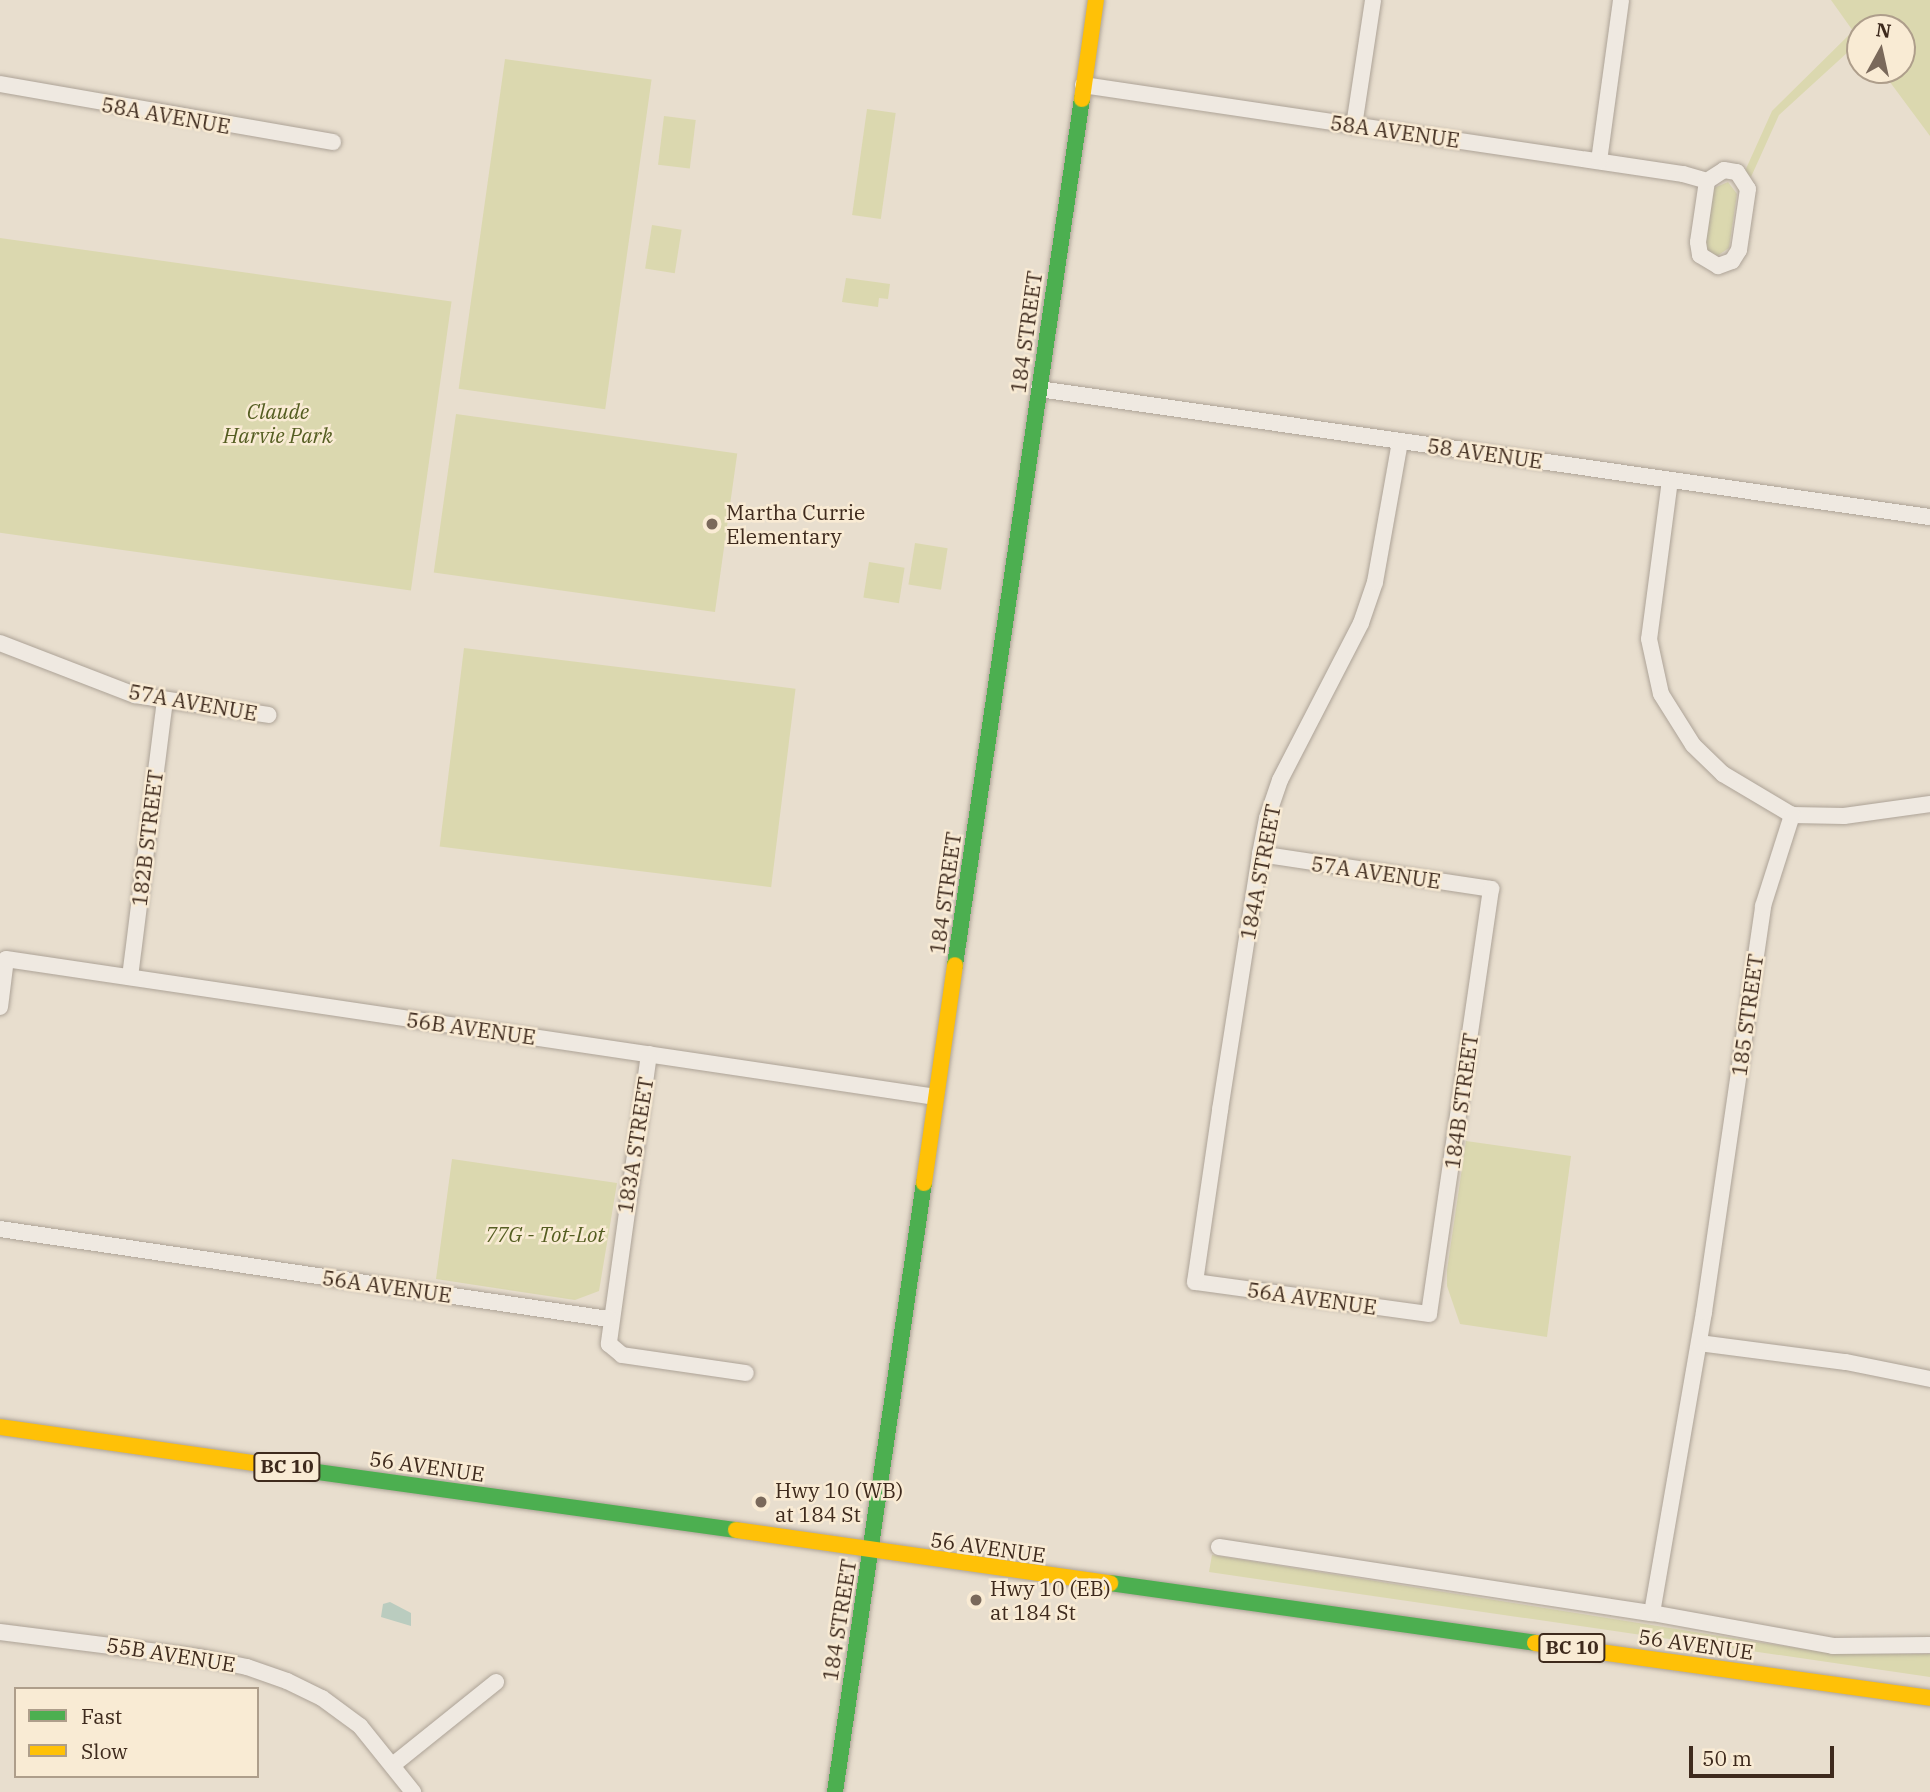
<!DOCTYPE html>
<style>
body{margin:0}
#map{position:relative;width:1930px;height:1792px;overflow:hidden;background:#e8dece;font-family:"IBM Plex Serif",serif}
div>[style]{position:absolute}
.green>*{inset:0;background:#dbd8af;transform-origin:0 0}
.water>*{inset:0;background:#baccbf}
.roads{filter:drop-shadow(0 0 2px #ada397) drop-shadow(0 0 2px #ada397)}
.street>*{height:16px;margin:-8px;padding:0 8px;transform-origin:8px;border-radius:8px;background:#efe9e1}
.fast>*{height:16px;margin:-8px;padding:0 8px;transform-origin:8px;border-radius:8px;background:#4caf50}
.slow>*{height:16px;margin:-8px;padding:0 8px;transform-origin:8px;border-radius:8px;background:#ffc107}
.dots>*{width:19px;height:19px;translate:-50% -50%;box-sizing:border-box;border:4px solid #f9ebd4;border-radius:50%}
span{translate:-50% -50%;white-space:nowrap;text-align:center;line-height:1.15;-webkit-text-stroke:5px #f9ebd4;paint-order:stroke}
.shield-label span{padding:2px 5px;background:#f9ebd4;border:2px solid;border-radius:5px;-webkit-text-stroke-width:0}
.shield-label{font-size:19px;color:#3e2a1d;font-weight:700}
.street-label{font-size:21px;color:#3e2a1d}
.park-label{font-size:21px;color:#545d21;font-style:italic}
.poi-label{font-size:21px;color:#3e2a1d}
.left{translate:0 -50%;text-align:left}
.legend{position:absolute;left:14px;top:1687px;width:245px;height:91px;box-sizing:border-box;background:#f9ebd4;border:2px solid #ae9e8b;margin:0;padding:9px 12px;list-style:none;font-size:21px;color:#3e2a1d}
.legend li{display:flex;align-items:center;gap:14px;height:35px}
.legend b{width:35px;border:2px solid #ae9e8b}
.north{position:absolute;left:1846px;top:14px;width:70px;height:70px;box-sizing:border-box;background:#f9ebd4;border:2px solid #ae9e8b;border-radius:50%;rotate:8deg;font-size:19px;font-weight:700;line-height:28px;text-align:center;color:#3e2a1d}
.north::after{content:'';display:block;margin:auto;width:24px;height:32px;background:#7a695b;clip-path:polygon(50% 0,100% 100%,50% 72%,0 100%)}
.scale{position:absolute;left:1689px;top:1746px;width:145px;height:32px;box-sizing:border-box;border:4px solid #3e2a1d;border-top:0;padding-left:9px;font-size:21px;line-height:24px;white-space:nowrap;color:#3e2a1d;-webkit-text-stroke:5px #f9ebd4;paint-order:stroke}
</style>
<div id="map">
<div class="green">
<div style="clip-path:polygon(1831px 0,1930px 0,1930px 136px,1881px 70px,1902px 70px,1902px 28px,1860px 28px,1860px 41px,1779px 115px,1751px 177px,1745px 171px,1772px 111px,1853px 31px)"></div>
<div style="left:505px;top:59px;width:148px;height:333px;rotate:8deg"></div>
<div style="left:867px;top:109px;width:29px;height:107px;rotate:8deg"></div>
<div style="left:664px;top:116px;width:32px;height:49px;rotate:7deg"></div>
<div style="clip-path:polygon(1728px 182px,1737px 194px,1729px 248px,1717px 256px,1707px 250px,1706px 242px,1714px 188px)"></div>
<div style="left:652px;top:225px;width:30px;height:44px;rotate:9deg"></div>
<div style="left:0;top:238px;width:456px;height:292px;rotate:8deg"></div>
<div style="clip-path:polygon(846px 278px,890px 284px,888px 299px,879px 298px,878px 307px,842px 302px)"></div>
<div style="left:456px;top:414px;width:284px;height:160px;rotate:8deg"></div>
<div style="left:915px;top:543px;width:33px;height:42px;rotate:9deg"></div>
<div style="left:869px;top:562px;width:36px;height:36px;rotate:9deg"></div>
<div style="left:464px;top:648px;width:334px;height:200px;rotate:7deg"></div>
<div style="clip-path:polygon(1466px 1141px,1571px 1156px,1547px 1337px,1460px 1324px,1447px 1286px,1447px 1270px)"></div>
<div style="clip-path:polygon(452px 1159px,617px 1183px,599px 1291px,575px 1300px,436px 1279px)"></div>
<div style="clip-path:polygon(1212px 1555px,1834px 1654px,1930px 1654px,1930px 1677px,1209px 1572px)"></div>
</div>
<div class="water">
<div style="clip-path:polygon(390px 1602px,411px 1613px,411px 1626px,381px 1617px,383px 1604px)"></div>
</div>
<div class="roads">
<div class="street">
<div style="left:0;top:84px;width:338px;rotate:9.9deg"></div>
<div style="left:1083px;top:85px;width:607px;rotate:8.44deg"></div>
<div style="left:1683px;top:174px;width:25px;rotate:16deg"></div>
<div style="left:1354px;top:126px;width:127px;rotate:-81.4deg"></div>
<div style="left:1599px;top:161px;width:162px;rotate:-82.2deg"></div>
<div style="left:1724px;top:170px;width:13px;rotate:9deg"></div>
<div style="left:1737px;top:172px;width:20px;rotate:57deg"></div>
<div style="left:1748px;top:189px;width:62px;rotate:98.4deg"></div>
<div style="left:1739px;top:250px;width:13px;rotate:122deg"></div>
<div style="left:1732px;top:261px;width:15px;rotate:160deg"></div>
<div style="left:1718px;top:266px;width:21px;rotate:-149deg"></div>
<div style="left:1700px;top:255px;width:13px;rotate:-99deg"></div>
<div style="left:1698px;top:242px;width:62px;rotate:-81.6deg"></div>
<div style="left:1707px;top:181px;width:20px;rotate:-33deg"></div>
<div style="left:1039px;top:389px;width:900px;rotate:8.18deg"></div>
<div style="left:1670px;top:480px;width:160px;rotate:97.5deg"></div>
<div style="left:1649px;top:639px;width:56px;rotate:77.7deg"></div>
<div style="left:1661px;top:694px;width:60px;rotate:57.9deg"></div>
<div style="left:1693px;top:745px;width:42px;rotate:44deg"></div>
<div style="left:1723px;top:774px;width:80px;rotate:30.7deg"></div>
<div style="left:1792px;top:815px;width:52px;rotate:1.1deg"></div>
<div style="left:1844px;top:816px;width:87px;rotate:-7.9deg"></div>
<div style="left:0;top:643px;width:145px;rotate:21.1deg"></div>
<div style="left:135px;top:695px;width:135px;rotate:8.5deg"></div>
<div style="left:1260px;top:854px;width:234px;rotate:8.6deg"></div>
<div style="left:1491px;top:889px;width:429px;rotate:98.3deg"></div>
<div style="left:1429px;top:1314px;width:236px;rotate:-172.2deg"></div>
<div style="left:1195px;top:1282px;width:174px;rotate:-81.7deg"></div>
<div style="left:1220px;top:1110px;width:259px;rotate:-81.1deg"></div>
<div style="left:1260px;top:854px;width:37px;rotate:-79deg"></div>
<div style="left:1267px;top:818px;width:40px;rotate:-71.1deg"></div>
<div style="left:1280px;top:780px;width:177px;rotate:-62.7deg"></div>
<div style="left:1361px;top:623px;width:43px;rotate:-71.1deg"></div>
<div style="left:1375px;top:582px;width:143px;rotate:-79.9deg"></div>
<div style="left:130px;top:977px;width:279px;rotate:-82.8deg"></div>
<div style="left:0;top:1007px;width:48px;rotate:-82.9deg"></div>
<div style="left:6px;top:959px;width:940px;rotate:8.44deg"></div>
<div style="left:649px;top:1054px;width:293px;rotate:97.9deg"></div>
<div style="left:609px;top:1344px;width:17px;rotate:40deg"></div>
<div style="left:622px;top:1355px;width:125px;rotate:8.3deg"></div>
<div style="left:0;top:1229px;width:616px;rotate:8.41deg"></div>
<div style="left:1699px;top:1343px;width:148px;rotate:7.4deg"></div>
<div style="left:1846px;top:1362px;width:86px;rotate:11.4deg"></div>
<div style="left:1219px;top:1547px;width:438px;rotate:8.7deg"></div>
<div style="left:1652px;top:1613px;width:184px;rotate:10.3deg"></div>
<div style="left:1833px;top:1646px;width:97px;rotate:-0.6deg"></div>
<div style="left:1652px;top:1613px;width:305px;rotate:-80.2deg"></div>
<div style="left:1704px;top:1312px;width:410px;rotate:-81.7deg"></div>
<div style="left:1763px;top:906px;width:96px;rotate:-72.3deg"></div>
<div style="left:0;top:1632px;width:201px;rotate:7.2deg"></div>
<div style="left:199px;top:1657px;width:49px;rotate:11.8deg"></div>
<div style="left:247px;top:1667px;width:42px;rotate:19.3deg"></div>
<div style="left:287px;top:1681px;width:39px;rotate:26deg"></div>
<div style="left:322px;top:1698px;width:47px;rotate:36.4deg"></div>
<div style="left:360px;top:1726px;width:85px;rotate:51.2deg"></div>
<div style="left:394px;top:1764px;width:131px;rotate:-38.8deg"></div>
</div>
<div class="fast">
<div style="left:955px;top:965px;width:875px;rotate:-81.66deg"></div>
<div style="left:274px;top:1466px;width:466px;rotate:7.9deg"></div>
<div style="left:1110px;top:1583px;width:429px;rotate:8deg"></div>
<div style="left:835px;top:1792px;width:615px;rotate:-81.69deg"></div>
</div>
<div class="slow">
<div style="left:1082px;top:99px;width:100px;rotate:-82deg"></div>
<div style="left:924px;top:1183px;width:220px;rotate:-81.9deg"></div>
<div style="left:0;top:1427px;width:277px;rotate:8.1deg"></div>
<div style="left:736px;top:1530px;width:378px;rotate:8.1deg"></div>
<div style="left:1535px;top:1643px;width:399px;rotate:7.9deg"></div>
</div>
</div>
<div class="dots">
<div style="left:712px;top:524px;background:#7a695b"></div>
<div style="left:761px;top:1502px;background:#7a695b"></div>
<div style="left:976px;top:1600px;background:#7a695b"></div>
</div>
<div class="shield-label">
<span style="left:287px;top:1467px">BC 10</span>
<span style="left:1572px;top:1648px">BC 10</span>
</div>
<div class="street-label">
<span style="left:166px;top:115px;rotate:10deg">58A AVENUE</span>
<span style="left:1395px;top:131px;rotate:8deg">58A AVENUE</span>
<span style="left:1026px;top:332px;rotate:-82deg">184 STREET</span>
<span style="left:1485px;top:453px;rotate:8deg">58 AVENUE</span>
<span style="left:193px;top:702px;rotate:10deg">57A AVENUE</span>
<span style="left:147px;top:838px;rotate:-83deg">182B STREET</span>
<span style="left:1260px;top:872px;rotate:-79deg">184A STREET</span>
<span style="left:1376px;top:872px;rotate:8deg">57A AVENUE</span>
<span style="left:945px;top:893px;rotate:-82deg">184 STREET</span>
<span style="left:1747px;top:1015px;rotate:-82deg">185 STREET</span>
<span style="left:471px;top:1028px;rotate:8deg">56B AVENUE</span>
<span style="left:1461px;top:1101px;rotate:-82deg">184B STREET</span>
<span style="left:635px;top:1145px;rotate:-81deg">183A STREET</span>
<span style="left:387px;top:1286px;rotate:8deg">56A AVENUE</span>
<span style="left:1312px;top:1298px;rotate:8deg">56A AVENUE</span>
<span style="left:427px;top:1466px;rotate:8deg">56 AVENUE</span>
<span style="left:988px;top:1547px;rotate:8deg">56 AVENUE</span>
<span style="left:839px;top:1620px;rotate:-81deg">184 STREET</span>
<span style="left:1696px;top:1644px;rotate:8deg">56 AVENUE</span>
<span style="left:171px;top:1654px;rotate:9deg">55B AVENUE</span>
</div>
<div class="park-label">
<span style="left:278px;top:423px">Claude<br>Harvie Park</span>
<span style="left:545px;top:1234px">77G - Tot-Lot</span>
</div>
<div class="poi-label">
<span class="left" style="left:726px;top:524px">Martha Currie<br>Elementary</span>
<span class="left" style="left:775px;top:1502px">Hwy 10 (WB)<br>at 184 St</span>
<span class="left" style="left:990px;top:1600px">Hwy 10 (EB)<br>at 184 St</span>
</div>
<ul class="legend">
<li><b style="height:9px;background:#4caf50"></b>Fast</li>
<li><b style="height:9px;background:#ffc107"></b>Slow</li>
</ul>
<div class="north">N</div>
<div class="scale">50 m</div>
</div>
